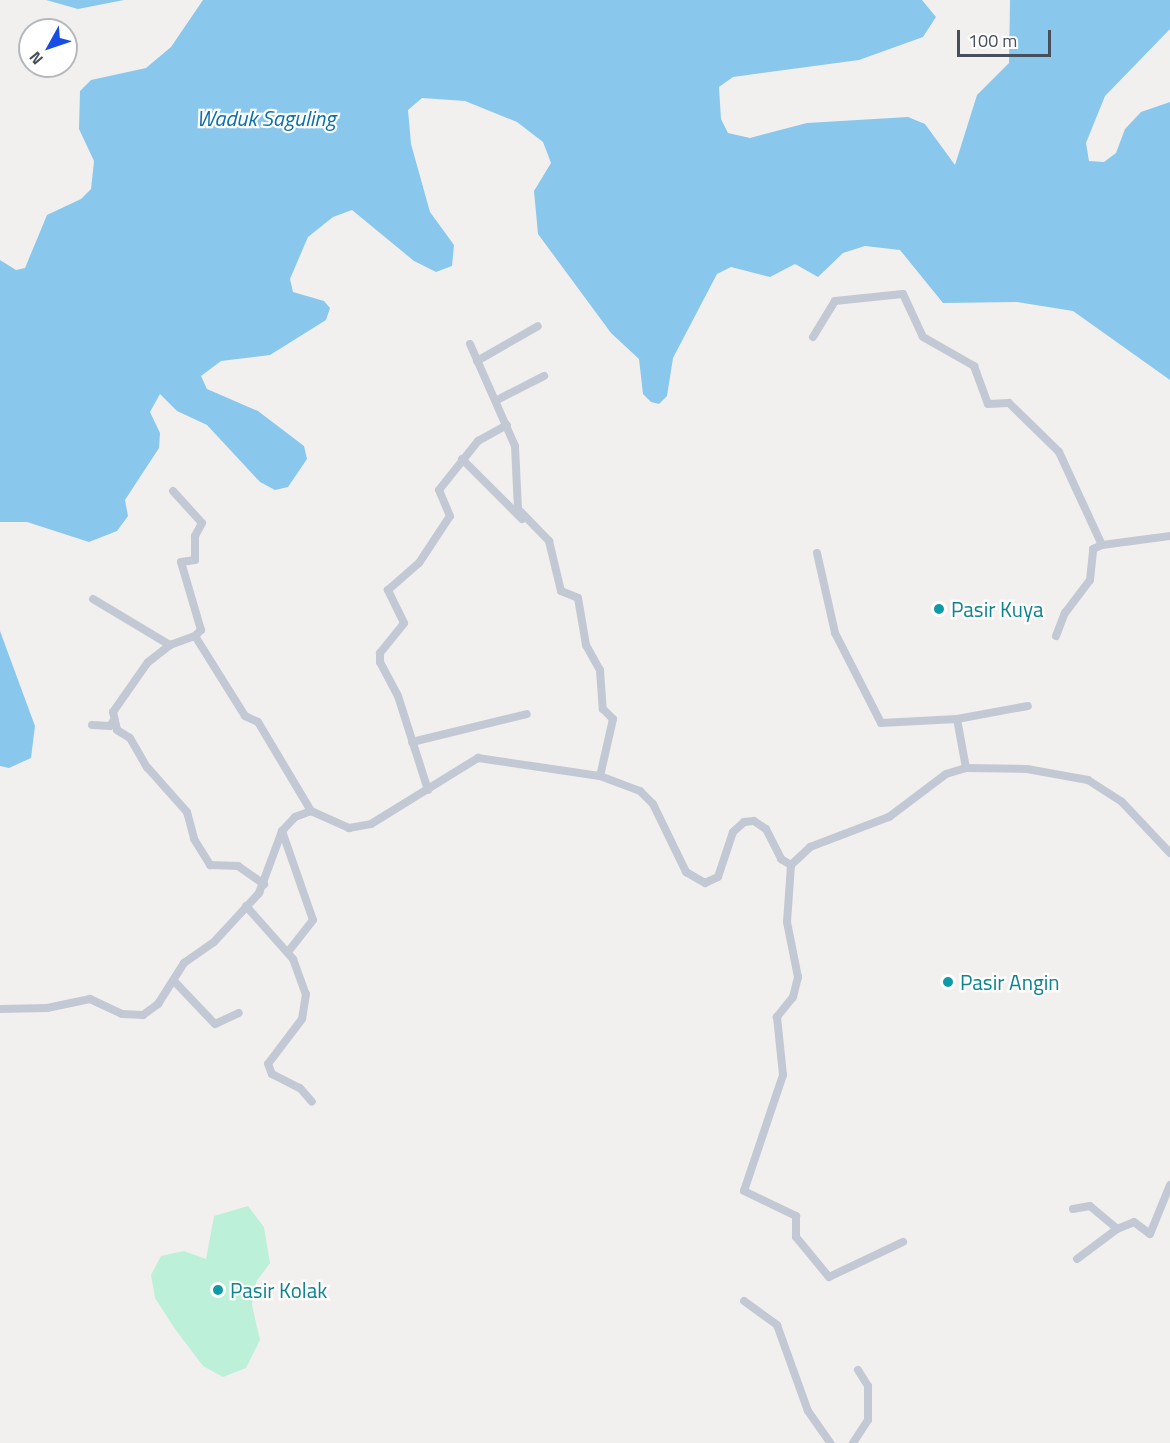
<!DOCTYPE html>
<style>
body{margin:0}
#map{position:relative;width:1170px;height:1443px;overflow:hidden;background:#f2f0ef;font-family:"Titillium Web",sans-serif}
div>[style]{position:absolute}
.green>*{inset:0;background:#bdf0d9}
.water>*{inset:0;background:#8ac7ed}
.minor>*{height:8px;margin:-4px;padding:0 4px;transform-origin:4px;border-radius:4px;background:#c3c9d4}
.dots>*{width:16px;height:16px;translate:-50% -50%;box-sizing:border-box;border:3px solid #fff;border-radius:50%}
span{translate:-50% -50%;white-space:nowrap;text-align:center;line-height:1.15;-webkit-text-stroke:4.5px #fff;paint-order:stroke}
.culture-label{font-size:21px;color:#0d838f}
.left{translate:0 -50%;text-align:left}
.water-label{font-size:22px;color:#0a6fad;font-style:italic}
.north{position:absolute;left:18px;top:18px;width:60px;height:60px;box-sizing:border-box;background:#fff;border:2px solid #b5b9be;border-radius:50%;rotate:230deg;font-size:16px;font-weight:700;line-height:24px;text-align:center;color:#474f5d}
.north::after{content:'';display:block;margin:auto;width:21px;height:27px;background:#174de4;clip-path:polygon(50% 0,100% 100%,50% 72%,0 100%)}
.scale{position:absolute;left:957px;top:30px;width:94px;height:27px;box-sizing:border-box;border:3px solid #474f5d;border-top:0;padding-left:8px;font-size:18px;line-height:21px;white-space:nowrap;color:#474f5d;-webkit-text-stroke:4px #fff;paint-order:stroke}
</style>
<div id="map">
<div class="green">
<div style="clip-path:polygon(248px 1206px,264px 1227px,270px 1263px,256px 1282px,252px 1305px,260px 1340px,246px 1368px,223px 1377px,203px 1366px,175px 1329px,155px 1298px,151px 1275px,161px 1256px,184px 1251px,206px 1259px,214px 1216px)"></div>
</div>
<div class="water">
<div style="clip-path:polygon(46px 0,124px 0,78px 9px)"></div>
<div style="clip-path:polygon(203px 0,922px 0,936px 17px,923px 37px,859px 60px,733px 77px,719px 87px,721px 119px,728px 133px,750px 138px,807px 123px,908px 117px,925px 124px,955px 165px,977px 95px,1009px 63px,1010px 0,1170px 0,1170px 29px,1105px 96px,1086px 143px,1089px 161px,1104px 162px,1116px 153px,1125px 129px,1141px 112px,1170px 102px,1170px 380px,1073px 311px,1017px 302px,943px 303px,900px 250px,865px 246px,843px 253px,818px 277px,795px 264px,770px 277px,731px 267px,717px 274px,673px 358px,667px 396px,659px 404px,651px 402px,643px 394px,639px 359px,611px 333px,538px 234px,534px 191px,551px 163px,543px 142px,517px 122px,465px 101px,422px 98px,408px 110px,411px 144px,430px 212px,454px 245px,452px 266px,436px 272px,414px 261px,352px 210px,333px 217px,308px 237px,290px 279px,293px 292px,324px 301px,330px 308px,326px 320px,270px 355px,221px 361px,201px 376px,207px 389px,258px 411px,304px 446px,307px 459px,288px 487px,275px 490px,260px 482px,207px 425px,177px 411px,160px 394px,150px 412px,160px 433px,159px 448px,125px 500px,128px 516px,117px 531px,89px 542px,27px 522px,0 522px,0 260px,16px 270px,25px 268px,47px 215px,81px 199px,91px 189px,94px 161px,79px 129px,80px 91px,91px 80px,146px 68px,171px 47px)"></div>
<div style="clip-path:polygon(0 631px,35px 726px,31px 758px,9px 768px,0 766px)"></div>
</div>
<div class="minor">
<div style="left:813px;top:337px;width:42px;rotate:-58.6deg"></div>
<div style="left:835px;top:301px;width:68px;rotate:-5.9deg"></div>
<div style="left:903px;top:294px;width:47px;rotate:65.1deg"></div>
<div style="left:923px;top:337px;width:59px;rotate:29.6deg"></div>
<div style="left:974px;top:366px;width:40px;rotate:69.8deg"></div>
<div style="left:988px;top:404px;width:21px;rotate:-3deg"></div>
<div style="left:1009px;top:403px;width:70px;rotate:44.4deg"></div>
<div style="left:1059px;top:452px;width:102px;rotate:65.2deg"></div>
<div style="left:1102px;top:545px;width:69px;rotate:-7.5deg"></div>
<div style="left:470px;top:344px;width:111px;rotate:66.2deg"></div>
<div style="left:515px;top:446px;width:63px;rotate:87.3deg"></div>
<div style="left:518px;top:509px;width:45px;rotate:45.9deg"></div>
<div style="left:549px;top:541px;width:51px;rotate:76.5deg"></div>
<div style="left:561px;top:591px;width:18px;rotate:22deg"></div>
<div style="left:578px;top:598px;width:48px;rotate:80.3deg"></div>
<div style="left:586px;top:645px;width:29px;rotate:61deg"></div>
<div style="left:600px;top:670px;width:39px;rotate:86deg"></div>
<div style="left:603px;top:709px;width:14px;rotate:45deg"></div>
<div style="left:613px;top:719px;width:58px;rotate:102.8deg"></div>
<div style="left:477px;top:361px;width:70px;rotate:-29.8deg"></div>
<div style="left:497px;top:400px;width:53px;rotate:-27.1deg"></div>
<div style="left:462px;top:459px;width:85px;rotate:45deg"></div>
<div style="left:173px;top:491px;width:43px;rotate:47.8deg"></div>
<div style="left:202px;top:523px;width:15px;rotate:118deg"></div>
<div style="left:195px;top:536px;width:24px;rotate:90deg"></div>
<div style="left:195px;top:560px;width:14px;rotate:172deg"></div>
<div style="left:181px;top:562px;width:71px;rotate:73.6deg"></div>
<div style="left:201px;top:630px;width:8px;rotate:135deg"></div>
<div style="left:195px;top:636px;width:94px;rotate:58deg"></div>
<div style="left:245px;top:716px;width:14px;rotate:25deg"></div>
<div style="left:258px;top:722px;width:104px;rotate:59.2deg"></div>
<div style="left:817px;top:553px;width:82px;rotate:77.3deg"></div>
<div style="left:835px;top:633px;width:101px;rotate:62.9deg"></div>
<div style="left:881px;top:723px;width:76px;rotate:-3deg"></div>
<div style="left:957px;top:719px;width:72px;rotate:-10.4deg"></div>
<div style="left:93px;top:599px;width:90px;rotate:30.9deg"></div>
<div style="left:170px;top:645px;width:27px;rotate:-20deg"></div>
<div style="left:1056px;top:636px;width:25px;rotate:-69deg"></div>
<div style="left:1065px;top:613px;width:41px;rotate:-52.9deg"></div>
<div style="left:1090px;top:580px;width:31px;rotate:-84deg"></div>
<div style="left:1093px;top:549px;width:10px;rotate:-24deg"></div>
<div style="left:170px;top:645px;width:28px;rotate:142deg"></div>
<div style="left:148px;top:662px;width:61px;rotate:125deg"></div>
<div style="left:113px;top:712px;width:18px;rotate:77deg"></div>
<div style="left:117px;top:730px;width:15px;rotate:32deg"></div>
<div style="left:130px;top:738px;width:34px;rotate:60deg"></div>
<div style="left:147px;top:767px;width:60px;rotate:48.4deg"></div>
<div style="left:187px;top:812px;width:28px;rotate:75deg"></div>
<div style="left:194px;top:839px;width:31px;rotate:58deg"></div>
<div style="left:210px;top:865px;width:28px;rotate:2deg"></div>
<div style="left:238px;top:866px;width:32px;rotate:35deg"></div>
<div style="left:957px;top:719px;width:50px;rotate:79.6deg"></div>
<div style="left:92px;top:725px;width:18px;rotate:3deg"></div>
<div style="left:110px;top:726px;width:7px;rotate:-56deg"></div>
<div style="left:412px;top:742px;width:118px;rotate:-13.7deg"></div>
<div style="left:428px;top:790px;width:99px;rotate:-107.7deg"></div>
<div style="left:398px;top:696px;width:38px;rotate:-118deg"></div>
<div style="left:380px;top:662px;width:9px;rotate:-90deg"></div>
<div style="left:380px;top:653px;width:38px;rotate:-51deg"></div>
<div style="left:404px;top:623px;width:37px;rotate:-116deg"></div>
<div style="left:388px;top:590px;width:41px;rotate:-41.1deg"></div>
<div style="left:419px;top:563px;width:56px;rotate:-56.6deg"></div>
<div style="left:450px;top:516px;width:28px;rotate:-113deg"></div>
<div style="left:439px;top:490px;width:63px;rotate:-51.5deg"></div>
<div style="left:478px;top:441px;width:33px;rotate:-29deg"></div>
<div style="left:282px;top:831px;width:94px;rotate:70.8deg"></div>
<div style="left:313px;top:920px;width:41px;rotate:128deg"></div>
<div style="left:791px;top:865px;width:57px;rotate:94deg"></div>
<div style="left:787px;top:922px;width:56px;rotate:78.7deg"></div>
<div style="left:798px;top:977px;width:21px;rotate:104deg"></div>
<div style="left:793px;top:997px;width:26px;rotate:129deg"></div>
<div style="left:777px;top:1017px;width:58px;rotate:84.1deg"></div>
<div style="left:783px;top:1075px;width:122px;rotate:108.6deg"></div>
<div style="left:744px;top:1191px;width:58px;rotate:25.7deg"></div>
<div style="left:796px;top:1216px;width:21px;rotate:90deg"></div>
<div style="left:796px;top:1237px;width:52px;rotate:50.5deg"></div>
<div style="left:829px;top:1277px;width:82px;rotate:-25.3deg"></div>
<div style="left:246px;top:906px;width:71px;rotate:48.4deg"></div>
<div style="left:293px;top:959px;width:37px;rotate:70deg"></div>
<div style="left:306px;top:994px;width:25px;rotate:99deg"></div>
<div style="left:302px;top:1019px;width:56px;rotate:127.1deg"></div>
<div style="left:268px;top:1064px;width:11px;rotate:68deg"></div>
<div style="left:272px;top:1074px;width:31px;rotate:27deg"></div>
<div style="left:300px;top:1088px;width:18px;rotate:49deg"></div>
<div style="left:174px;top:981px;width:59px;rotate:46.4deg"></div>
<div style="left:215px;top:1024px;width:26px;rotate:-25deg"></div>
<div style="left:0;top:1009px;width:47px;rotate:-1.2deg"></div>
<div style="left:47px;top:1008px;width:44px;rotate:-11.8deg"></div>
<div style="left:90px;top:999px;width:35px;rotate:25deg"></div>
<div style="left:122px;top:1014px;width:21px;rotate:3deg"></div>
<div style="left:143px;top:1015px;width:19px;rotate:-36deg"></div>
<div style="left:158px;top:1004px;width:49px;rotate:-57.6deg"></div>
<div style="left:184px;top:963px;width:37px;rotate:-35deg"></div>
<div style="left:214px;top:942px;width:67px;rotate:-47.4deg"></div>
<div style="left:259px;top:893px;width:66px;rotate:-69.6deg"></div>
<div style="left:282px;top:831px;width:19px;rotate:-47deg"></div>
<div style="left:295px;top:817px;width:17px;rotate:-21deg"></div>
<div style="left:311px;top:811px;width:42px;rotate:24.1deg"></div>
<div style="left:349px;top:828px;width:22px;rotate:-10deg"></div>
<div style="left:371px;top:824px;width:126px;rotate:-31.7deg"></div>
<div style="left:478px;top:758px;width:123px;rotate:8.4deg"></div>
<div style="left:600px;top:776px;width:43px;rotate:20.6deg"></div>
<div style="left:640px;top:791px;width:18px;rotate:45deg"></div>
<div style="left:653px;top:804px;width:76px;rotate:64.1deg"></div>
<div style="left:686px;top:872px;width:22px;rotate:30deg"></div>
<div style="left:705px;top:883px;width:14px;rotate:-25deg"></div>
<div style="left:718px;top:877px;width:47px;rotate:-71.6deg"></div>
<div style="left:733px;top:832px;width:15px;rotate:-42deg"></div>
<div style="left:744px;top:822px;width:10px;rotate:-6deg"></div>
<div style="left:754px;top:821px;width:14px;rotate:34deg"></div>
<div style="left:766px;top:829px;width:34px;rotate:63deg"></div>
<div style="left:781px;top:859px;width:12px;rotate:31deg"></div>
<div style="left:791px;top:865px;width:26px;rotate:-43deg"></div>
<div style="left:810px;top:847px;width:85px;rotate:-20.8deg"></div>
<div style="left:889px;top:817px;width:71px;rotate:-37deg"></div>
<div style="left:946px;top:774px;width:21px;rotate:-17deg"></div>
<div style="left:966px;top:768px;width:61px;rotate:0.9deg"></div>
<div style="left:1027px;top:769px;width:62px;rotate:10.2deg"></div>
<div style="left:1088px;top:780px;width:40px;rotate:32.9deg"></div>
<div style="left:1122px;top:802px;width:70px;rotate:46.7deg"></div>
<div style="left:1073px;top:1209px;width:17px;rotate:-10deg"></div>
<div style="left:1090px;top:1206px;width:35px;rotate:40deg"></div>
<div style="left:1117px;top:1229px;width:18px;rotate:-22deg"></div>
<div style="left:1134px;top:1222px;width:20px;rotate:37deg"></div>
<div style="left:1150px;top:1234px;width:53px;rotate:-67.8deg"></div>
<div style="left:1077px;top:1259px;width:50px;rotate:-36.9deg"></div>
<div style="left:744px;top:1301px;width:41px;rotate:36deg"></div>
<div style="left:777px;top:1325px;width:91px;rotate:70.2deg"></div>
<div style="left:808px;top:1411px;width:39px;rotate:55deg"></div>
<div style="left:853px;top:1443px;width:27px;rotate:-57deg"></div>
<div style="left:868px;top:1420px;width:34px;rotate:-90deg"></div>
<div style="left:868px;top:1386px;width:19px;rotate:-122deg"></div>
</div>
<div class="dots">
<div style="left:939px;top:609px;background:#0f9aa8"></div>
<div style="left:948px;top:982px;background:#0f9aa8"></div>
<div style="left:218px;top:1290px;background:#0f9aa8"></div>
</div>
<div class="culture-label">
<span class="left" style="left:951px;top:609px">Pasir Kuya</span>
<span class="left" style="left:960px;top:982px">Pasir Angin</span>
<span class="left" style="left:230px;top:1290px">Pasir Kolak</span>
</div>
<div class="water-label">
<span style="left:266px;top:119px">Waduk Saguling</span>
</div>
<div class="north">N</div>
<div class="scale">100 m</div>
</div>
